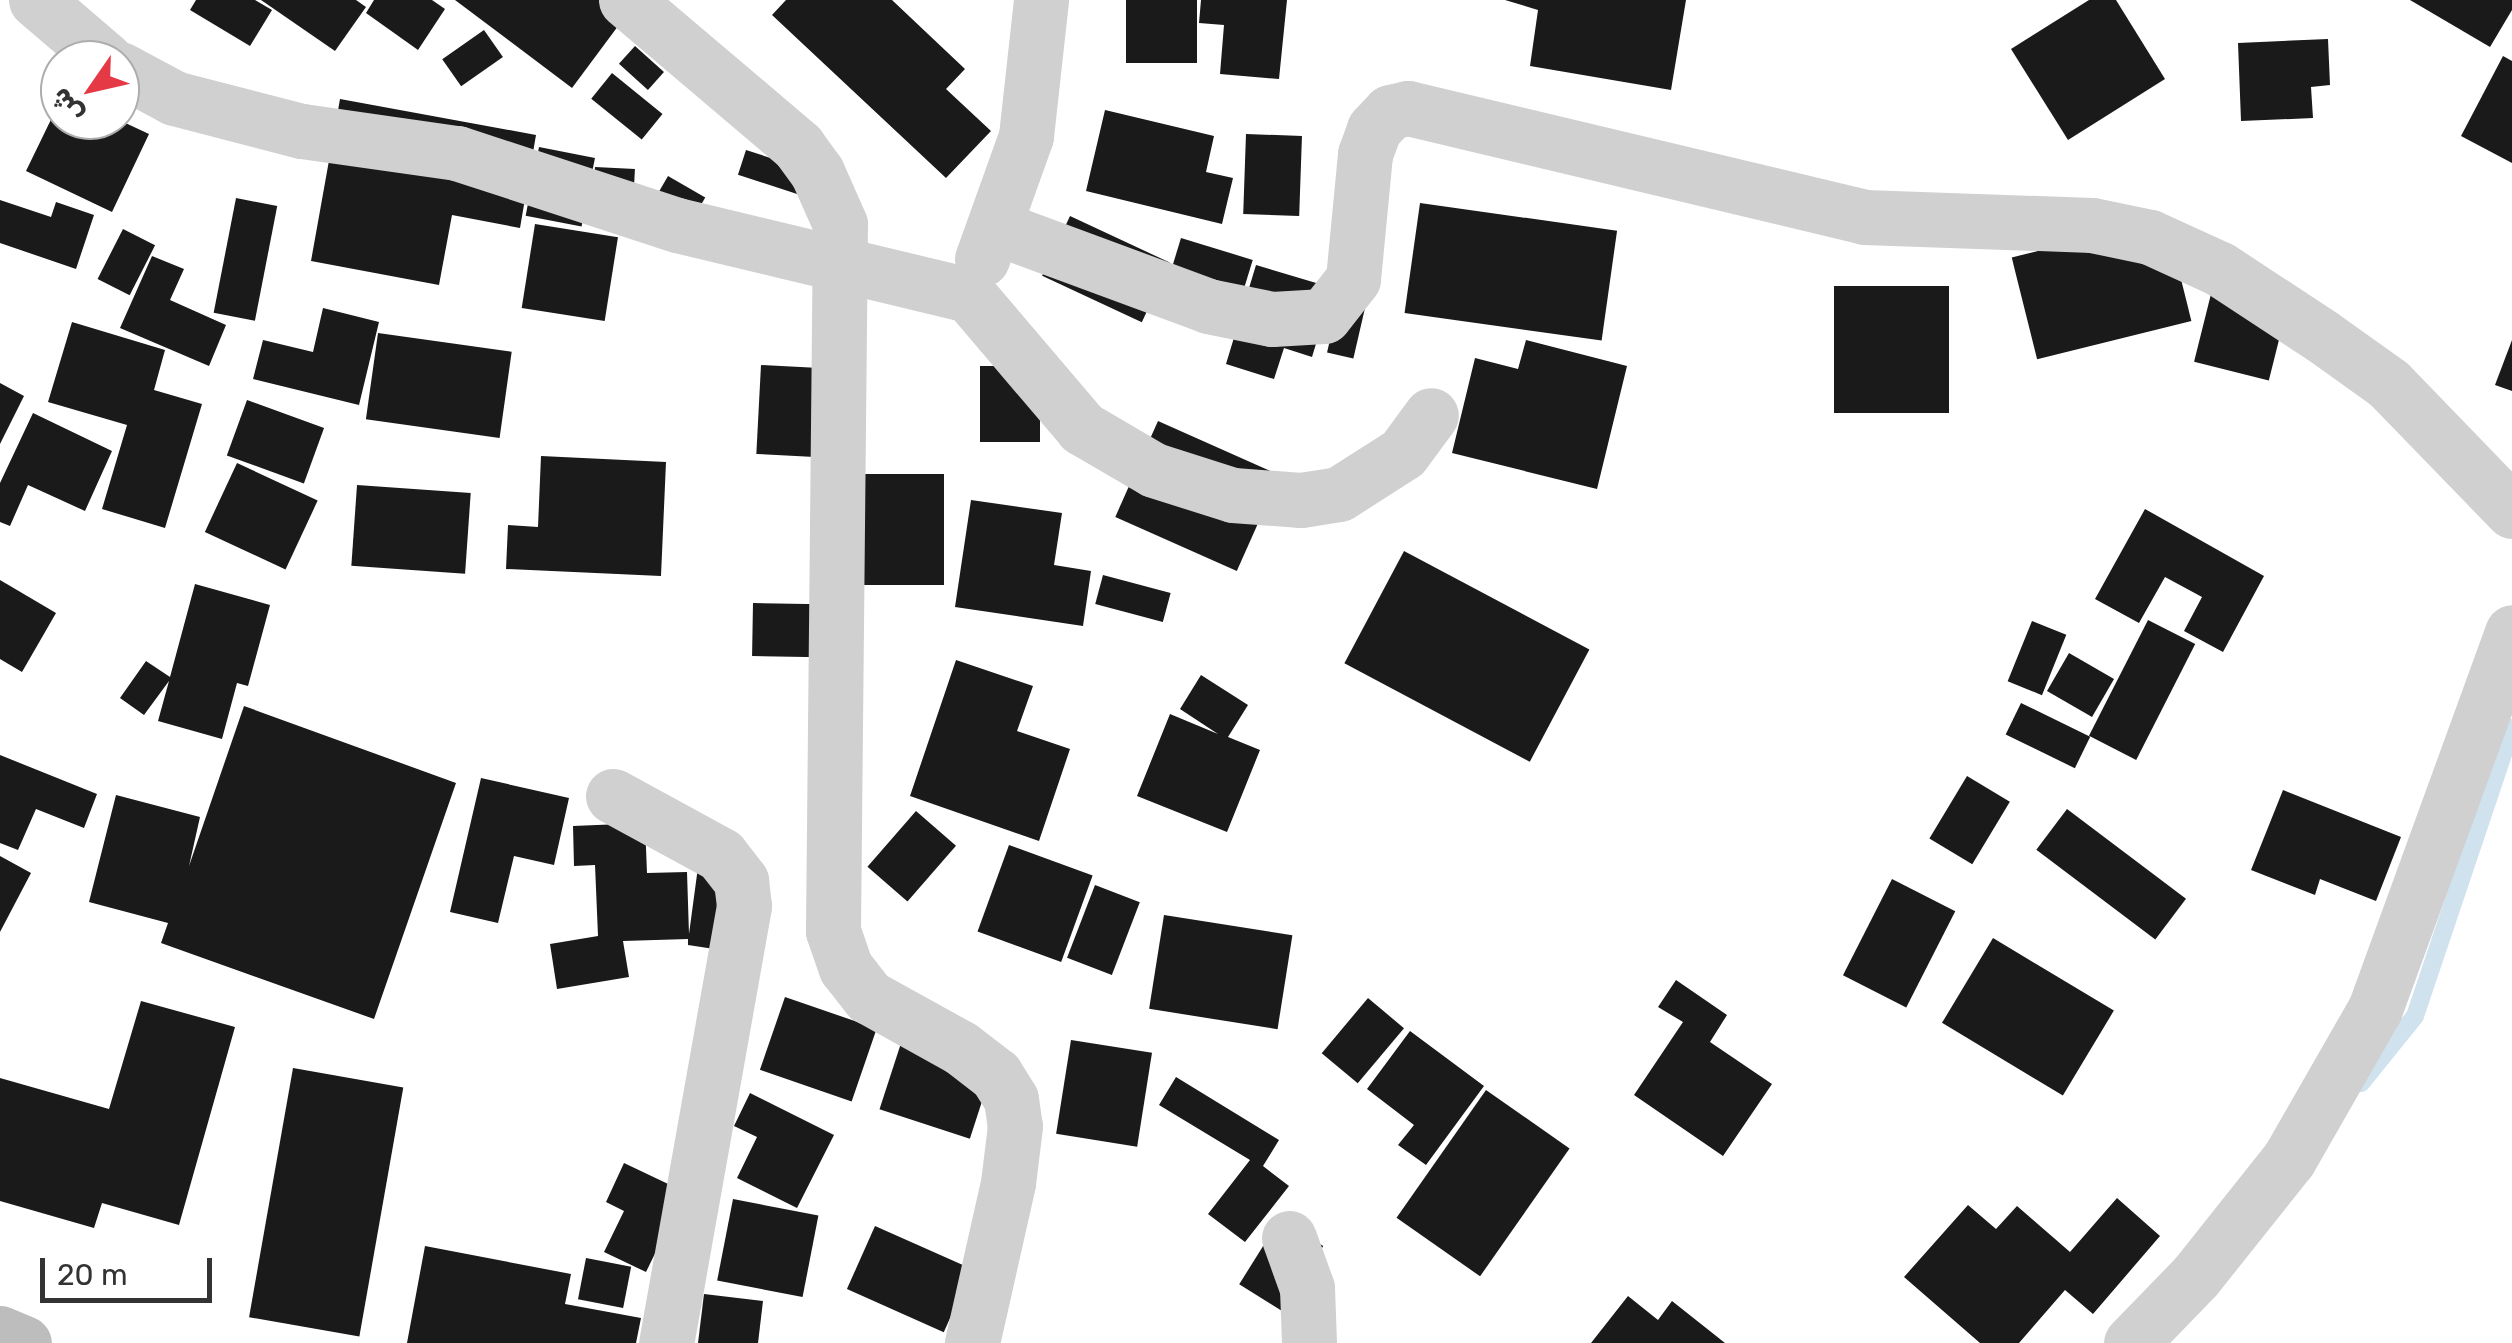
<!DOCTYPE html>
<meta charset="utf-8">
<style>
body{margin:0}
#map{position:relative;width:2512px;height:1343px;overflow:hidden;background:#fff;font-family:Rubik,"Noto Naskh Arabic",sans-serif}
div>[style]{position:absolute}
.stream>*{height:18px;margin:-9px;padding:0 9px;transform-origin:9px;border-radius:9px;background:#cfe2ee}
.building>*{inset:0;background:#1a1a1a;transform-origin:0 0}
.minor>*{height:55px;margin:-27.5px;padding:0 27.5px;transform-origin:27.5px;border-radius:27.5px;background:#d0d0d0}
.secondary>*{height:55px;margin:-27.5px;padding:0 27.5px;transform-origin:27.5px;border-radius:27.5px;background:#bdbdbd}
span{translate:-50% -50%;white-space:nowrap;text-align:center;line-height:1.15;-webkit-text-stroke:10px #fff;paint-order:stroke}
.north{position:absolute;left:40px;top:40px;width:100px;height:100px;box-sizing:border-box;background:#fff;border:2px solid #adadad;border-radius:50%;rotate:236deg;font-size:28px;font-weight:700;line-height:40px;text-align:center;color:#333}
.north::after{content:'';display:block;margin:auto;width:35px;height:45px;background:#e63946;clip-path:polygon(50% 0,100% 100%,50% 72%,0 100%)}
.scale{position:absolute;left:40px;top:1258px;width:172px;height:45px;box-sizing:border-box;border:5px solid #333;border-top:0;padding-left:12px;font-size:30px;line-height:35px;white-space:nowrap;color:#333;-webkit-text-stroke:8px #fff;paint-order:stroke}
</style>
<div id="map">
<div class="stream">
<div style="left:2361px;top:1083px;width:86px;rotate:-51.1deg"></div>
<div style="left:2415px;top:1016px;width:304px;rotate:-71.4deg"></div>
</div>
<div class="building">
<div style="clip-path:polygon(196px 0,255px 0,272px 10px,250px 46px,190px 10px)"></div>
<div style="clip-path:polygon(261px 0,356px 0,366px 7px,335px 51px)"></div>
<div style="clip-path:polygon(374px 0,432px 0,445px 9px,418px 50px,366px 13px)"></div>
<div style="clip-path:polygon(455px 0,617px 0,630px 10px,572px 88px)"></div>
<div style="clip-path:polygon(786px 0,892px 0,965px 69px,946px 89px,991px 131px,946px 178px,772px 15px)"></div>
<div style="left:1126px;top:0;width:71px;height:63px"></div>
<div style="clip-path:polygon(1201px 0,1287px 0,1279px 79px,1220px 74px,1224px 25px,1199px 23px)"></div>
<div style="clip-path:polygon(1505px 0,1686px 0,1671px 90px,1530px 66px,1538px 10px)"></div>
<div style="clip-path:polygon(2089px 0,2116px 0,2165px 79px,2068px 140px,2011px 49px)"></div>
<div style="clip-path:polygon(2410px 0,2512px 0,2512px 10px,2490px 47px)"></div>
<div style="left:484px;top:30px;width:33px;height:51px;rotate:55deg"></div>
<div style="clip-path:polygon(2328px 39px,2330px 85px,2311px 87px,2313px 118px,2241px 121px,2238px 43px)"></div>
<div style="left:635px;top:46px;width:39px;height:24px;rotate:42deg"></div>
<div style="clip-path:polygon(2503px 56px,2512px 61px,2512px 163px,2461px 136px)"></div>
<div style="left:612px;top:73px;width:65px;height:33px;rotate:39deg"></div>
<div style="clip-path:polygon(340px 99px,536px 135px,520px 228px,452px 215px,439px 285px,311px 261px)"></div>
<div style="clip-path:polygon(60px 101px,60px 120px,119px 120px,149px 134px,112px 212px,26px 171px)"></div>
<div style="clip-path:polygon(1105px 110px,1214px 136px,1206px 172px,1233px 178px,1222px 224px,1086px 191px)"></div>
<div style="left:1246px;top:134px;width:56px;height:80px;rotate:2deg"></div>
<div style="left:539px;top:147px;width:57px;height:70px;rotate:11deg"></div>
<div style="left:746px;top:150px;width:83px;height:26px;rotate:18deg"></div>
<div style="left:595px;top:167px;width:40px;height:52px;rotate:3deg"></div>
<div style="left:668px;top:176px;width:43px;height:60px;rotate:30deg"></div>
<div style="left:236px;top:198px;width:42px;height:117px;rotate:11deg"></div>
<div style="clip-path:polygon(0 200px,51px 217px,56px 202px,94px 215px,76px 269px,0 243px)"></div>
<div style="left:1420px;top:203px;width:199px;height:111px;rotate:8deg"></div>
<div style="left:1070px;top:216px;width:110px;height:66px;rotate:25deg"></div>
<div style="left:2166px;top:219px;width:105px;height:159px;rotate:76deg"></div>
<div style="left:535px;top:224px;width:84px;height:85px;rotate:9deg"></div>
<div style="left:123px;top:229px;width:36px;height:56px;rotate:27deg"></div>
<div style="left:1181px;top:238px;width:75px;height:75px;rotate:17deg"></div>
<div style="clip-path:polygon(152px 256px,184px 269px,170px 300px,226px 325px,209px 366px,120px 328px)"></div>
<div style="clip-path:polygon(1256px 265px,1333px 288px,1312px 357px,1284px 348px,1274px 379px,1226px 364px)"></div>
<div style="left:1949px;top:286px;width:127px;height:115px;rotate:90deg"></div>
<div style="left:2212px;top:290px;width:77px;height:74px;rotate:14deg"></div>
<div style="left:1341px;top:292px;width:27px;height:62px;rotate:13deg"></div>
<div style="clip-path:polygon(323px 308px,379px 322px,359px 405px,253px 379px,263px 340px,313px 352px)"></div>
<div style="clip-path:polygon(72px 322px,165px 350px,154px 390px,202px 404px,165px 528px,102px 509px,127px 425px,48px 402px)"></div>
<div style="left:378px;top:333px;width:135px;height:87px;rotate:8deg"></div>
<div style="clip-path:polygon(1526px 340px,1627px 366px,1597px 489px,1452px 453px,1475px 358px,1518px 369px)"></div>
<div style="clip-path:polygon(2512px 340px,2512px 391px,2495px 385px)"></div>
<div style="left:761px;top:365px;width:73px;height:89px;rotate:3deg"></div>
<div style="left:1040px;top:366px;width:76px;height:60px;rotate:90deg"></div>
<div style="clip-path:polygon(0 383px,24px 396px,0 444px)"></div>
<div style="left:247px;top:400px;width:82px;height:59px;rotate:20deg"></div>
<div style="clip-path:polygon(33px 413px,112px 451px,85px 511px,28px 485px,10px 526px,0 522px,0 483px)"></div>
<div style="left:1158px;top:421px;width:133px;height:105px;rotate:24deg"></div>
<div style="clip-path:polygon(541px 456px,666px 462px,661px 576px,506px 569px,508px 525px,538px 527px)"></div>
<div style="left:237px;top:463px;width:89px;height:76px;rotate:25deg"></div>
<div style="left:862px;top:474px;width:82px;height:111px"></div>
<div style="left:357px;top:485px;width:114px;height:81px;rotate:4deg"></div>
<div style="clip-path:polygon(971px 500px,1062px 513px,1054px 565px,1091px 571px,1083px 626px,955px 607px)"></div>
<div style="clip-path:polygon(2145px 509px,2264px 576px,2223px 652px,2184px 631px,2202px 597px,2165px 577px,2139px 623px,2095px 599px)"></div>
<div style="left:1404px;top:551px;width:210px;height:127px;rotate:28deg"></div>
<div style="left:1103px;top:575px;width:70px;height:30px;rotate:15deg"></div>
<div style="clip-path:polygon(0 580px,56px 613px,22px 672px,0 659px)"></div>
<div style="clip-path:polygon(195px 584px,270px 605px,248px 686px,237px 683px,222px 739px,158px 721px,169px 681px,144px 715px,120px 698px,146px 661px,170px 677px)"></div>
<div style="left:753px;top:603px;width:69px;height:53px;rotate:1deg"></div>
<div style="left:2148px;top:620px;width:53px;height:130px;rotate:27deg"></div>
<div style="left:2032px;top:621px;width:37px;height:65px;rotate:22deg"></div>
<div style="left:2069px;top:653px;width:52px;height:44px;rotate:30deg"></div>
<div style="clip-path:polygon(956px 660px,1033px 686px,1017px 731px,1070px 749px,1039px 841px,910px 796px)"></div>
<div style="clip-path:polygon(1201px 675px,1248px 705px,1228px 737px,1260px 750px,1227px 832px,1137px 796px,1170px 714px,1218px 734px,1180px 709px)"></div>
<div style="left:2021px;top:703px;width:77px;height:35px;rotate:26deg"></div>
<div style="clip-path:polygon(244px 706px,456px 783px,374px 1019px,161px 943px,168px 923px,89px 902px,116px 795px,200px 817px,189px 866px)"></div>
<div style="clip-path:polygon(0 755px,97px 794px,84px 828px,36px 809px,18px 850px,0 843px)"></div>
<div style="left:1967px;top:776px;width:50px;height:73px;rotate:31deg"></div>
<div style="clip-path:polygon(481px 778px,569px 798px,554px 865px,514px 856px,498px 923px,450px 912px)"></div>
<div style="clip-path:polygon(2283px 790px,2401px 837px,2376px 901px,2320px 879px,2315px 895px,2251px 870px)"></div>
<div style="left:2067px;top:809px;width:149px;height:51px;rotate:37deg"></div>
<div style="left:916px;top:811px;width:53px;height:74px;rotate:41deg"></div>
<div style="clip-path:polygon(645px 823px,647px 873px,687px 872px,689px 934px,698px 867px,757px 875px,747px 954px,688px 945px,688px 939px,623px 941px,629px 977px,557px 989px,550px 944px,598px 936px,595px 865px,574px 866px,573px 826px)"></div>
<div style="left:1009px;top:845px;width:89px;height:92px;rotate:20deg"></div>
<div style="clip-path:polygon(0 856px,31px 873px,0 932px)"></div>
<div style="left:1892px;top:879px;width:71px;height:108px;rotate:27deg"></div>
<div style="left:1095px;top:885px;width:48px;height:78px;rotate:21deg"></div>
<div style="left:1164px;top:915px;width:130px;height:95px;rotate:9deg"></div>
<div style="left:1993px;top:938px;width:141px;height:99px;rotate:31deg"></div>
<div style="clip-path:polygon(1676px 980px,1727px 1015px,1710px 1042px,1772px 1084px,1723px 1156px,1634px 1095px,1683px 1022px,1658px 1007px)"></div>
<div style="left:785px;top:997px;width:97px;height:77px;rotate:19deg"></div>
<div style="left:1368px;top:998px;width:47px;height:72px;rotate:40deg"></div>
<div style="clip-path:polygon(141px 1001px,235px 1027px,179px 1225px,102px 1203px,94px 1228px,0 1201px,0 1078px,109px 1109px)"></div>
<div style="clip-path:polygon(1410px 1031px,1484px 1086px,1426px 1165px,1398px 1145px,1414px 1125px,1367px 1089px)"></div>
<div style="left:903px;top:1037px;width:95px;height:76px;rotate:18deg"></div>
<div style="left:1071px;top:1040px;width:82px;height:95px;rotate:9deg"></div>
<div style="left:293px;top:1068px;width:112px;height:253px;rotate:10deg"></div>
<div style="clip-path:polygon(1176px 1077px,1279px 1140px,1263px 1166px,1289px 1186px,1245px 1242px,1208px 1214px,1250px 1160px,1159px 1105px)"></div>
<div style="left:1486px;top:1090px;width:102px;height:156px;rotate:35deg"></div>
<div style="clip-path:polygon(750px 1093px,834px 1135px,797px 1208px,737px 1178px,757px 1137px,734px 1126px)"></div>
<div style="clip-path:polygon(624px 1163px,685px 1192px,646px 1272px,604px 1252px,624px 1211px,606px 1202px)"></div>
<div style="clip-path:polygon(2117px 1198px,2160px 1236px,2093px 1314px,2065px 1290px,2019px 1343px,1980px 1343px,1904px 1277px,1968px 1205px,1996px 1229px,2017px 1206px,2070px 1252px)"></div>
<div style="left:733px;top:1199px;width:87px;height:83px;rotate:11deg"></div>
<div style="left:1280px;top:1219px;width:51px;height:77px;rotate:32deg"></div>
<div style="left:875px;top:1226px;width:106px;height:69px;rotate:24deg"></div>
<div style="clip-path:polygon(425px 1246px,571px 1274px,565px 1304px,641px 1318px,636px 1343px,407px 1343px)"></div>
<div style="left:586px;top:1258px;width:46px;height:42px;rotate:11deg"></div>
<div style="clip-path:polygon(704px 1294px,763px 1301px,758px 1343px,698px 1343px)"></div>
<div style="clip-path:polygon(1628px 1296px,1658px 1320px,1672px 1301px,1725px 1343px,1591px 1343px)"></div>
</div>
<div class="minor">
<div style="left:36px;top:0;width:92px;rotate:40.6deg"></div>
<div style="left:626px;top:0;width:226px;rotate:40.3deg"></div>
<div style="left:798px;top:146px;width:32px;rotate:54deg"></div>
<div style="left:817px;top:172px;width:57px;rotate:66.1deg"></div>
<div style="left:840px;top:224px;width:707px;rotate:90.57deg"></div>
<div style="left:833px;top:931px;width:39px;rotate:71deg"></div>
<div style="left:846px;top:968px;width:37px;rotate:52deg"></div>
<div style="left:869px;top:997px;width:105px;rotate:29deg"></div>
<div style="left:961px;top:1048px;width:44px;rotate:37.6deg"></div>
<div style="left:996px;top:1075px;width:28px;rotate:58deg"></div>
<div style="left:1011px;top:1099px;width:27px;rotate:82deg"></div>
<div style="left:1015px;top:1126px;width:57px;rotate:97deg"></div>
<div style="left:1008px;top:1183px;width:164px;rotate:102.7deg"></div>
<div style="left:120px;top:69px;width:61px;rotate:28.2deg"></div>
<div style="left:174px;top:98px;width:132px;rotate:14.5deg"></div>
<div style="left:302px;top:131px;width:157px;rotate:8.1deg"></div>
<div style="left:457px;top:153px;width:231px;rotate:18.1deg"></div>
<div style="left:677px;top:225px;width:300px;rotate:13.5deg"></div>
<div style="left:969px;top:295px;width:175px;rotate:49.6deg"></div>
<div style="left:1082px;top:428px;width:83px;rotate:30.3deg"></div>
<div style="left:1154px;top:470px;width:83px;rotate:17.6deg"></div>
<div style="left:1233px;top:495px;width:68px;rotate:4.2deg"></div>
<div style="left:1301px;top:500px;width:38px;rotate:-9deg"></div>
<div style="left:1339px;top:494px;width:76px;rotate:-32.6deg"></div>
<div style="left:1403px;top:453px;width:47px;rotate:-53.6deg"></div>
<div style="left:995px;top:227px;width:227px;rotate:20.3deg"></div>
<div style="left:1208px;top:306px;width:65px;rotate:11.5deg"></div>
<div style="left:1272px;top:319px;width:52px;rotate:-3.3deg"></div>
<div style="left:1324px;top:316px;width:47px;rotate:-51.9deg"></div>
<div style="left:1353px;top:279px;width:126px;rotate:-84.5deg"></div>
<div style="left:1365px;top:154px;width:27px;rotate:-70deg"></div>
<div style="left:1374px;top:129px;width:23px;rotate:-47deg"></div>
<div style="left:1390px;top:112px;width:18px;rotate:-13deg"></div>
<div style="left:1408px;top:108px;width:469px;rotate:13.4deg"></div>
<div style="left:1864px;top:217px;width:228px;rotate:2deg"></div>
<div style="left:2092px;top:225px;width:59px;rotate:11.7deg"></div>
<div style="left:2150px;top:237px;width:77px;rotate:24.6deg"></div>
<div style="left:2220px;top:269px;width:122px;rotate:33.3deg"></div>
<div style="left:2322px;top:336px;width:82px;rotate:35.6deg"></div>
<div style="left:2389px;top:384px;width:177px;rotate:45.9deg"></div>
<div style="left:982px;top:259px;width:131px;rotate:-70.3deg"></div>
<div style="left:1026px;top:136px;width:137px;rotate:-83.7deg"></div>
<div style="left:613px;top:796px;width:123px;rotate:28.6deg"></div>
<div style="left:721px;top:855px;width:33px;rotate:52deg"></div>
<div style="left:741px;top:881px;width:25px;rotate:83deg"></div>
<div style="left:744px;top:906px;width:444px;rotate:100.1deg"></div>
<div style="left:1289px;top:1238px;width:53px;rotate:70.2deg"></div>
<div style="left:1307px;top:1288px;width:55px;rotate:87.9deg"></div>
<div style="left:2131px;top:1343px;width:92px;rotate:-45.9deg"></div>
<div style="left:2195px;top:1277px;width:151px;rotate:-51.5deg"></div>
<div style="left:2289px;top:1159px;width:173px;rotate:-60.2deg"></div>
<div style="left:2375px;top:1009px;width:401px;rotate:-70deg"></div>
</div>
<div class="secondary">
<div style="left:0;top:1333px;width:26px;rotate:23deg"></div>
</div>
<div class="north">ش</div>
<div class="scale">20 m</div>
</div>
